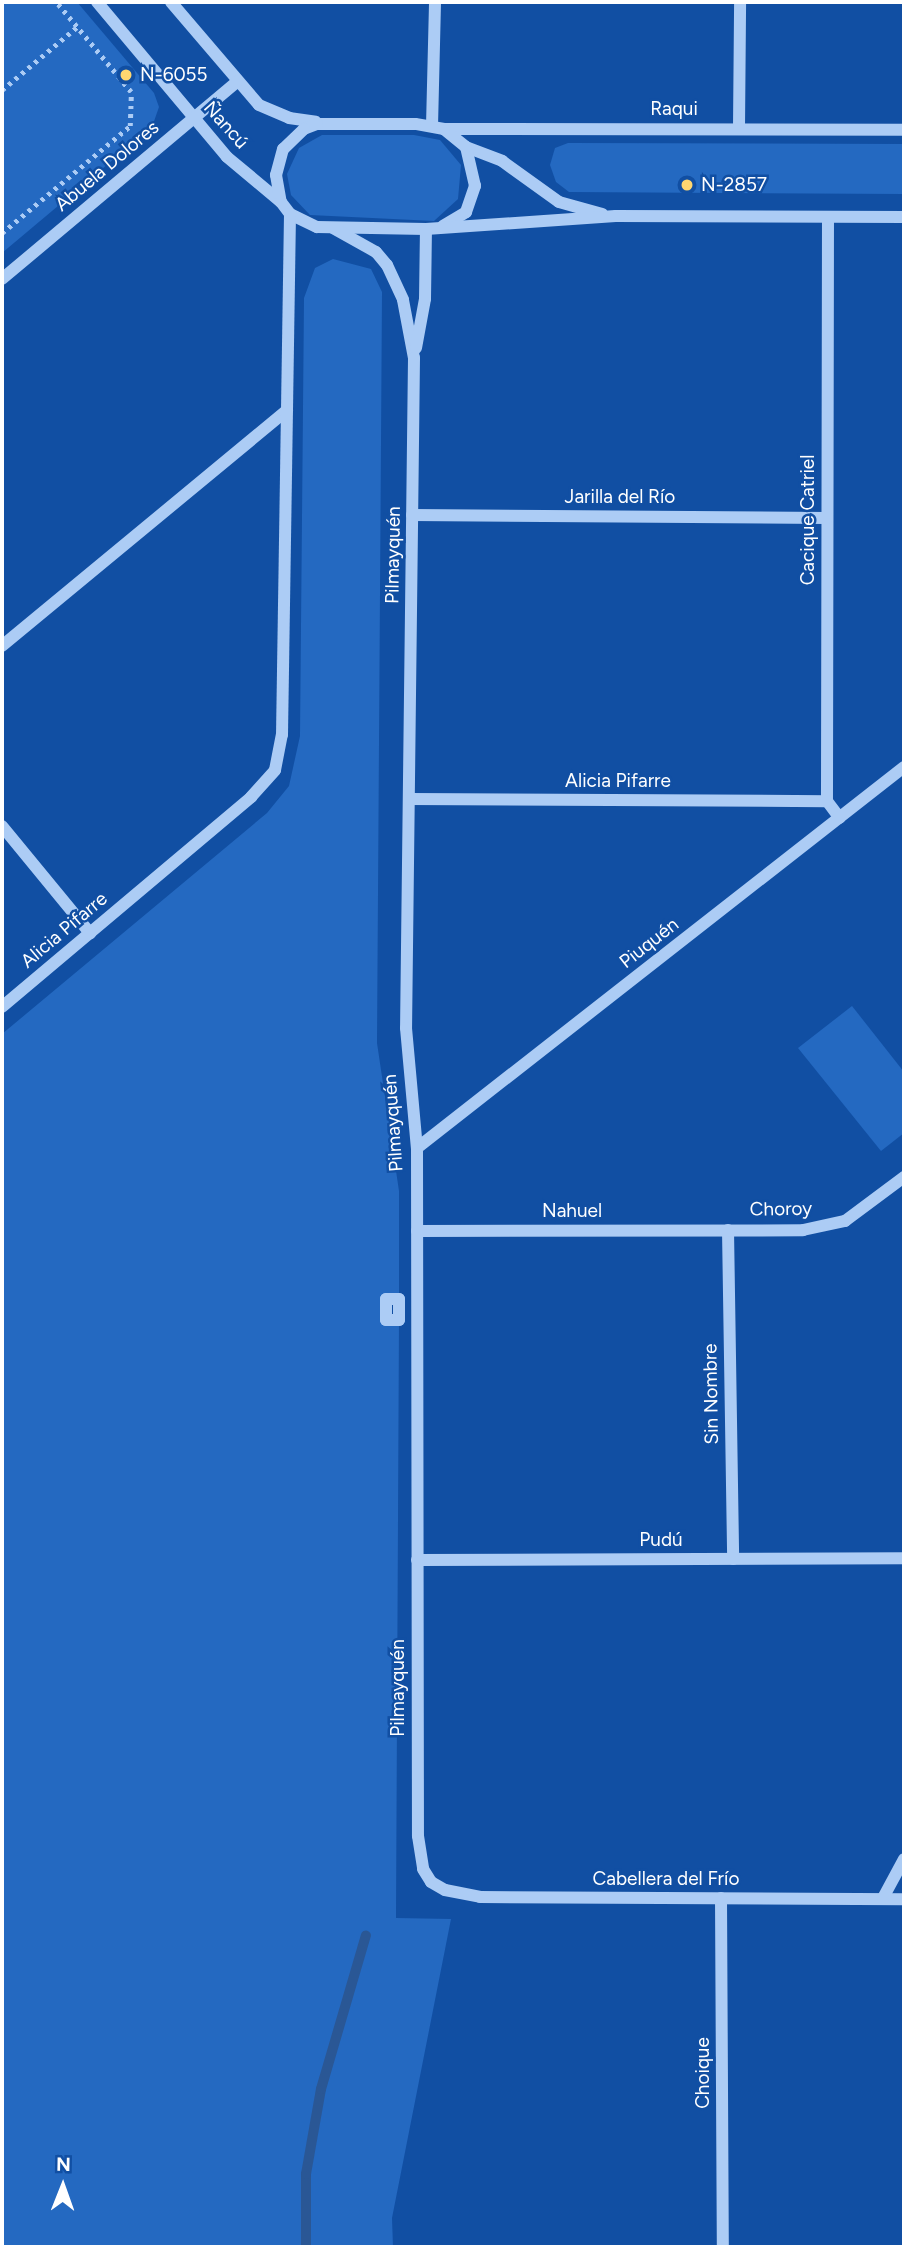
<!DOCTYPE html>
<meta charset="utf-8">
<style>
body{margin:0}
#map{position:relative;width:906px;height:2249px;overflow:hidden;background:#114fa3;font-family:Figtree,sans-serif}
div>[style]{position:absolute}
.green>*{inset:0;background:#2469c1}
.stream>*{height:10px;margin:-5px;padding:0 5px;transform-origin:5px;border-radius:5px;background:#2a5795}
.path>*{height:4.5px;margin-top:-2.25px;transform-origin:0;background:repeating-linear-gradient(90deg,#acccf5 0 3.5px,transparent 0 8.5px)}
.minor>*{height:12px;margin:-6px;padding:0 6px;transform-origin:6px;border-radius:6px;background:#acccf5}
.dots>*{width:19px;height:19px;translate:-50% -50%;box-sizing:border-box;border:4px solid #114fa3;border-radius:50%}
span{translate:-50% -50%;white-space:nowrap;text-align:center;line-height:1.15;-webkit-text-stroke:5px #114fa3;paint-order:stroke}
.poi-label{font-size:19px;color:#fff}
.left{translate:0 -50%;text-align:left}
.street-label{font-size:19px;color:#fff}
.frame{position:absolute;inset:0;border:4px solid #fff;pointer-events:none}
.north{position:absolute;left:28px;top:2151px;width:70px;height:70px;-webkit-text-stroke:5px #114fa3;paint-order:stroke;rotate:1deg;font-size:19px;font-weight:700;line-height:28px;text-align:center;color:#fff}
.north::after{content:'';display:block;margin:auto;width:24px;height:32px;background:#fff;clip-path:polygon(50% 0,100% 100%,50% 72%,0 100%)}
</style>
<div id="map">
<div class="green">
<div style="clip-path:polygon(2px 2px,77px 2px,154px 93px,159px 107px,152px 127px,2px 253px)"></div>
<div style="clip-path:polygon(322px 135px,414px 135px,440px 140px,461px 165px,458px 199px,434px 221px,310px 215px,291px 195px,287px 174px,299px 148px)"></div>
<div style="clip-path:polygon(568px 143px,904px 144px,904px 194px,569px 192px,556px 182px,550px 165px,555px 148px)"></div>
<div style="clip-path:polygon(333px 259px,371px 269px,382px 292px,377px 1043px,399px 1191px,399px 1299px,386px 1299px,386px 1319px,399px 1320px,396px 1918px,451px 1919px,392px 2218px,393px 2247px,2px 2247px,2px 1034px,267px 813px,289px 786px,300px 736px,304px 298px,315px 268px)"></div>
<div style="clip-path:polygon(852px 1006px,904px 1072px,904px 1133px,881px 1151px,798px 1048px)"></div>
</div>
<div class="stream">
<div style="left:306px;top:2247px;width:73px;rotate:-90deg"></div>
<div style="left:306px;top:2174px;width:86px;rotate:-80deg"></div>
<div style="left:321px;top:2089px;width:160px;rotate:-73.7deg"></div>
</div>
<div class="path">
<div style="left:2px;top:90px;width:98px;rotate:-40deg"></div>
<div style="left:2px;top:233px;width:167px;rotate:-39.9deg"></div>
<div style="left:130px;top:126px;width:34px;rotate:-88deg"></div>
<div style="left:131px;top:92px;width:117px;rotate:-129.8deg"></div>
</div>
<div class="minor">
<div style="left:97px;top:2px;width:202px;rotate:50deg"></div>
<div style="left:227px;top:157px;width:70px;rotate:39.8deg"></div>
<div style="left:171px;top:2px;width:135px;rotate:49.5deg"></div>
<div style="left:259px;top:105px;width:33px;rotate:23deg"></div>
<div style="left:289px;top:118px;width:27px;rotate:8deg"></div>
<div style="left:432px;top:126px;width:124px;rotate:-88.6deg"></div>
<div style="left:739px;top:128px;width:126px;rotate:-89.5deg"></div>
<div style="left:444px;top:129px;width:460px;rotate:0.1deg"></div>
<div style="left:466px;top:147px;width:39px;rotate:21deg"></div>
<div style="left:502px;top:161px;width:70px;rotate:35.7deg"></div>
<div style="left:559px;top:202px;width:45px;rotate:15.6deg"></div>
<div style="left:828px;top:217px;width:584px;rotate:90.1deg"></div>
<div style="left:827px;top:801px;width:21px;rotate:53deg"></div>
<div style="left:443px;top:226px;width:27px;rotate:-31deg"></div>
<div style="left:466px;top:212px;width:28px;rotate:-71deg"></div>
<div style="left:475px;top:186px;width:40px;rotate:-103deg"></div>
<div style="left:466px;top:147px;width:28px;rotate:-141deg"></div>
<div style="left:444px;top:129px;width:29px;rotate:-170deg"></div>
<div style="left:415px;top:124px;width:98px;rotate:180deg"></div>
<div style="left:317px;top:124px;width:14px;rotate:159deg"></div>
<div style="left:304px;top:129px;width:29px;rotate:136deg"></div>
<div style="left:283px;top:149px;width:27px;rotate:105deg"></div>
<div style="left:276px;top:175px;width:27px;rotate:80deg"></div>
<div style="left:281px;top:202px;width:15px;rotate:53deg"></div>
<div style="left:290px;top:214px;width:30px;rotate:26deg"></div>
<div style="left:317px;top:227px;width:109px;rotate:1.1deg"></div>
<div style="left:426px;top:229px;width:190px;rotate:-3.9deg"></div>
<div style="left:616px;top:216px;width:288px;rotate:0.2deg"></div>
<div style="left:333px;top:228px;width:49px;rotate:29.2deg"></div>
<div style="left:376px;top:252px;width:17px;rotate:50deg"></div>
<div style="left:387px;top:265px;width:38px;rotate:65deg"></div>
<div style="left:403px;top:300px;width:59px;rotate:79.3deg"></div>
<div style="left:414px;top:358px;width:670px;rotate:90.68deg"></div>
<div style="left:406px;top:1028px;width:121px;rotate:84.8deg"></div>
<div style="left:417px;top:1148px;width:688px;rotate:89.92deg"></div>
<div style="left:418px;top:1836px;width:33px;rotate:81deg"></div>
<div style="left:423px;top:1869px;width:15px;rotate:58deg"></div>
<div style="left:431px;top:1882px;width:16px;rotate:30deg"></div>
<div style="left:445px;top:1890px;width:36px;rotate:11deg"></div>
<div style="left:480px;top:1897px;width:424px;rotate:0.3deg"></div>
<div style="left:2px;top:279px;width:307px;rotate:-40deg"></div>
<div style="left:416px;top:348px;width:50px;rotate:-79.6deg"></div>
<div style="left:425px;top:299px;width:70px;rotate:-89.2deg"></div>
<div style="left:412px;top:515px;width:415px;rotate:0.4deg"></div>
<div style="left:2px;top:646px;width:370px;rotate:-39.6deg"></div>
<div style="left:409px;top:799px;width:418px;rotate:0.3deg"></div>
<div style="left:2px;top:826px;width:139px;rotate:50.6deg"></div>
<div style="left:2px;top:1007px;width:326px;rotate:-40.1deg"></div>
<div style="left:251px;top:797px;width:36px;rotate:-48deg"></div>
<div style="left:275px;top:770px;width:36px;rotate:-79deg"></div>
<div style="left:282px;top:735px;width:521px;rotate:-89.12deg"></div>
<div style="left:417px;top:1148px;width:618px;rotate:-38.04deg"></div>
<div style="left:728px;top:1230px;width:329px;rotate:89.1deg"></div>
<div style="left:417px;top:1231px;width:386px;rotate:-0.1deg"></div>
<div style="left:803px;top:1230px;width:43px;rotate:-12.1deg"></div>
<div style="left:845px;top:1221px;width:74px;rotate:-36.7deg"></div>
<div style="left:386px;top:1299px;width:13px"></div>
<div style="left:399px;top:1299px;width:21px;rotate:90deg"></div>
<div style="left:399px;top:1320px;width:13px;rotate:180deg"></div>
<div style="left:386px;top:1320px;width:21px;rotate:-90deg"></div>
<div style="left:417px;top:1560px;width:487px;rotate:-0.2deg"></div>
<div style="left:721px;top:1898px;width:349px;rotate:89.7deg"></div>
<div style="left:883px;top:1898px;width:44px;rotate:-61.7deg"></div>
</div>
<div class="dots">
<div style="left:126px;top:75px;background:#ffd770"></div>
<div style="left:687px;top:185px;background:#ffd770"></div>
</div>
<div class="poi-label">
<span class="left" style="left:140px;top:75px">N-6055</span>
<span class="left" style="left:701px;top:185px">N-2857</span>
</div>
<div class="street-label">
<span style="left:674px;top:109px">Raqui</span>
<span style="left:226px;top:125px;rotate:48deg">Ñancú</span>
<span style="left:107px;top:166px;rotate:-40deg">Abuela Dolores</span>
<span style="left:620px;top:497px">Jarilla del Río</span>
<span style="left:808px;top:520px;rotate:-90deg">Cacique Catriel</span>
<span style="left:393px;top:555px;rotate:-89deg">Pilmayquén</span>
<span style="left:618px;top:781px">Alicia Pifarre</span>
<span style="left:64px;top:930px;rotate:-40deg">Alicia Pifarre</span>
<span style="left:649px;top:943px;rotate:-38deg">Piuquén</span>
<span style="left:393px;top:1123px;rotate:-94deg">Pilmayquén</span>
<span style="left:781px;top:1209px;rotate:-1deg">Choroy</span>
<span style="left:572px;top:1211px">Nahuel</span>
<span style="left:711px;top:1394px;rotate:-91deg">Sin Nombre</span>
<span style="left:661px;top:1540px">Pudú</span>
<span style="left:398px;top:1688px;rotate:-90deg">Pilmayquén</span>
<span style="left:666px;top:1879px">Cabellera del Frío</span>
<span style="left:703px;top:2073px;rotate:-90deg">Choique</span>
</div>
<div class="frame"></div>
<div class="north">N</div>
</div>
